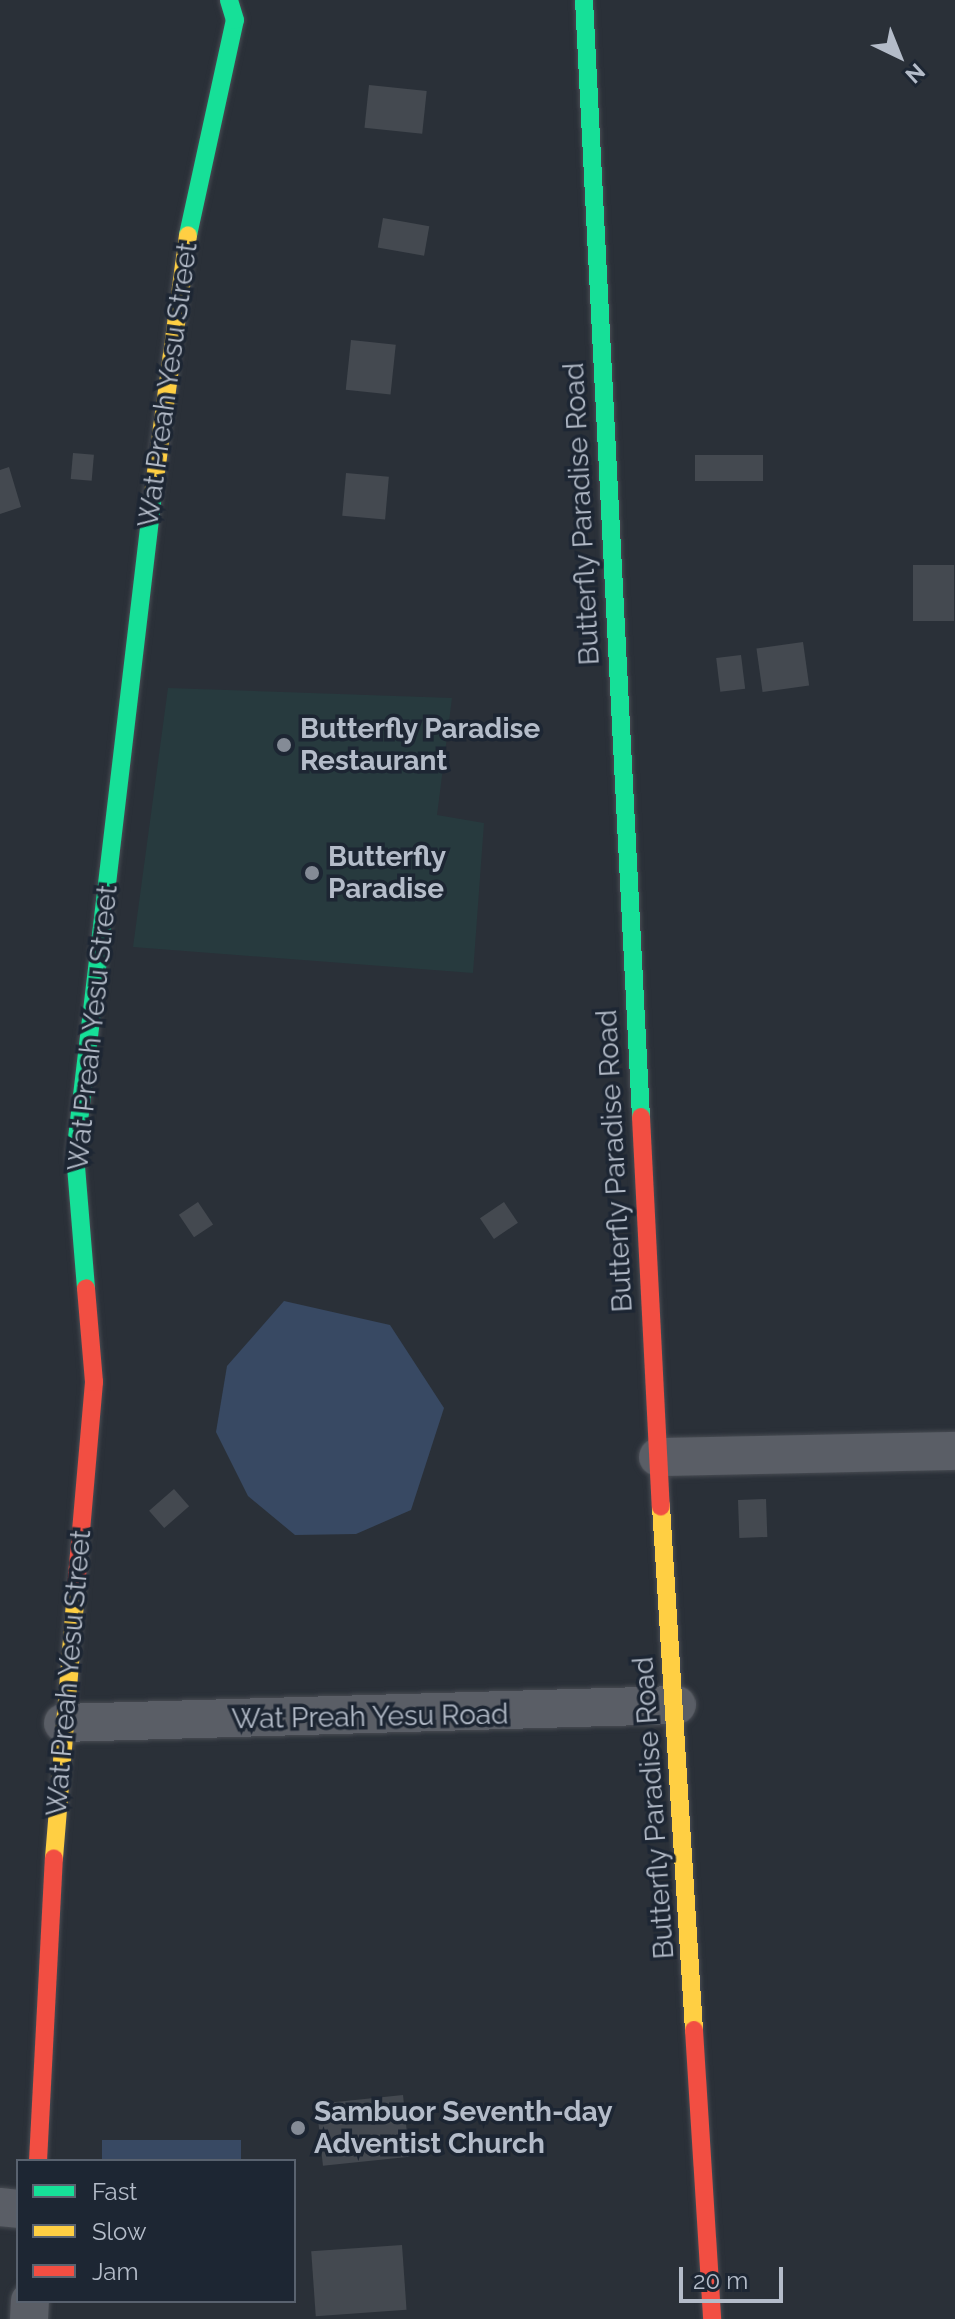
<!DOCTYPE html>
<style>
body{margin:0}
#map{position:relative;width:955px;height:2319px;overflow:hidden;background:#2a3038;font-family:Raleway,sans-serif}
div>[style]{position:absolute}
.green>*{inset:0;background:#273a3e}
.water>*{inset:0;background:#384963;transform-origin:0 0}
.building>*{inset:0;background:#444950;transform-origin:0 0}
.roads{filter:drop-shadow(0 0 2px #484c53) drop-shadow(0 0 2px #484c53)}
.street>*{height:38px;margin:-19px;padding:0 19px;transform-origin:19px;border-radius:19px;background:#5a5e66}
.fast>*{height:18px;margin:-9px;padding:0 9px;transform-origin:9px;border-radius:9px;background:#16e098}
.slow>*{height:18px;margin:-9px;padding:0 9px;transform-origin:9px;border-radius:9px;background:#ffcf43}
.jam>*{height:18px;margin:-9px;padding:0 9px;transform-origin:9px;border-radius:9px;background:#f24e42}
.dots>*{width:22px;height:22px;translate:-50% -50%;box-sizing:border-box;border:4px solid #1d2633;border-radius:50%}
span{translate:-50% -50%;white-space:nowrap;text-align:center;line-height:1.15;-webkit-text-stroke:7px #1d2633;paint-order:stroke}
.street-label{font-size:28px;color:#b4bcc9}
.poi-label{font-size:28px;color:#b4bcc9;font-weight:700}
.left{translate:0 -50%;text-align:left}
.legend{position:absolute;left:16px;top:2159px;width:280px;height:144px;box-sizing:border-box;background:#1d2633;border:2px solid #59626f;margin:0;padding:10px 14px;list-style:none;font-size:24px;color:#b4bcc9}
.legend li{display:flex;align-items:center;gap:16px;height:40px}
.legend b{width:40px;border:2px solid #59626f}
.north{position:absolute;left:859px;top:16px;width:80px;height:80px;-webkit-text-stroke:6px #1d2633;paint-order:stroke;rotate:137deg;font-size:22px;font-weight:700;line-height:32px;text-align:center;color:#b4bcc9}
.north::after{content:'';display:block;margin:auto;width:28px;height:36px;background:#b4bcc9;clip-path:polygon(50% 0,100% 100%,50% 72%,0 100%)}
.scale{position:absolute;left:679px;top:2267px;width:104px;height:36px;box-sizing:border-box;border:4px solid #b4bcc9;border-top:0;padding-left:10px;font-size:24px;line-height:28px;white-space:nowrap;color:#b4bcc9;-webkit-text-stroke:6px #1d2633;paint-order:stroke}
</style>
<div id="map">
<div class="green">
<div style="clip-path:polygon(168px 688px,452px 698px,437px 815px,484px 823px,473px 973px,133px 947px)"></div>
</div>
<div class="water">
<div style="clip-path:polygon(284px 1301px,390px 1325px,444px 1408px,411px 1510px,356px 1534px,295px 1535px,248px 1496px,216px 1432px,227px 1366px)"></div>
<div style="left:102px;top:2140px;width:139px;height:23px"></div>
</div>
<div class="building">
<div style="left:369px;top:85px;width:58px;height:43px;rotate:6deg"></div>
<div style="left:383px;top:218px;width:47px;height:30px;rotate:10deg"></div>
<div style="left:351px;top:340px;width:45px;height:50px;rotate:6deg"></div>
<div style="left:73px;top:453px;width:21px;height:26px;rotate:5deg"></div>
<div style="left:763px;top:455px;width:26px;height:68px;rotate:90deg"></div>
<div style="clip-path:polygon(9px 467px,21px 507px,0 514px,0 470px)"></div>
<div style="left:346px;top:473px;width:43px;height:43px;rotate:5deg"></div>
<div style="left:913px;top:565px;width:41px;height:56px"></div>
<div style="left:803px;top:642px;width:44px;height:47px;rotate:82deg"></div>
<div style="left:741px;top:655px;width:34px;height:25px;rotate:83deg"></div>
<div style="left:198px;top:1202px;width:27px;height:23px;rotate:56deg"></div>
<div style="left:504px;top:1202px;width:25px;height:29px;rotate:56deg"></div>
<div style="left:174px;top:1489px;width:23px;height:33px;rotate:49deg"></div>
<div style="left:766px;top:1499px;width:38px;height:28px;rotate:88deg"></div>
<div style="left:403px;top:2095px;width:62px;height:87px;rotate:84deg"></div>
<div style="left:402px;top:2245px;width:65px;height:91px;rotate:86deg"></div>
</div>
<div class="roads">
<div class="street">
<div style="left:658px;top:1457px;width:297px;rotate:-1.2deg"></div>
<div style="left:63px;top:1723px;width:614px;rotate:-1.68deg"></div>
<div style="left:0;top:2207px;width:18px;rotate:6deg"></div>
<div style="left:29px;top:2319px;width:18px;rotate:-87deg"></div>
</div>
<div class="fast">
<div style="left:584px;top:0;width:1118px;rotate:87.08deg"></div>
<div style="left:188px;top:235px;width:220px;rotate:-77.7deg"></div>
<div style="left:235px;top:20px;width:21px;rotate:-107deg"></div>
<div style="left:86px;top:1288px;width:133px;rotate:-94.7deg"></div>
<div style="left:75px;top:1155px;width:666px;rotate:-83.27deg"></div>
</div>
<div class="slow">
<div style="left:153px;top:494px;width:261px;rotate:-82.3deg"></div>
<div style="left:661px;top:1506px;width:525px;rotate:86.4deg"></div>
<div style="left:54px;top:1858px;width:271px;rotate:-85.3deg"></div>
</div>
<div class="jam">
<div style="left:641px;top:1117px;width:390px;rotate:87.1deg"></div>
<div style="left:76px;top:1588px;width:207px;rotate:-85deg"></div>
<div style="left:94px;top:1382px;width:94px;rotate:-94.9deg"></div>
<div style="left:694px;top:2030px;width:290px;rotate:86.4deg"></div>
<div style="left:38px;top:2161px;width:303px;rotate:-87deg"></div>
</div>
</div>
<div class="dots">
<div style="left:284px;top:745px;background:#848b96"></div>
<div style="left:312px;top:873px;background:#848b96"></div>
<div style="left:298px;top:2128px;background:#848b96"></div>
</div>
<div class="street-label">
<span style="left:168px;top:385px;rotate:-82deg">Wat Preah Yesu Street</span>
<span style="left:582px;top:514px;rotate:-93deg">Butterfly Paradise Road</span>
<span style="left:93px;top:1028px;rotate:-84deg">Wat Preah Yesu Street</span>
<span style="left:615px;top:1161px;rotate:-93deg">Butterfly Paradise Road</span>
<span style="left:69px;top:1673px;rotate:-85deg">Wat Preah Yesu Street</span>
<span style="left:370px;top:1717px;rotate:-1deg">Wat Preah Yesu Road</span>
<span style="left:654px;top:1808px;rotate:-94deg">Butterfly Paradise Road</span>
</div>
<div class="poi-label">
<span class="left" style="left:300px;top:745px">Butterfly Paradise<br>Restaurant</span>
<span class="left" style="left:328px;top:873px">Butterfly<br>Paradise</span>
<span class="left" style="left:314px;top:2128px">Sambuor Seventh-day<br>Adventist Church</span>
</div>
<ul class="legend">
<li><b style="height:10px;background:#16e098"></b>Fast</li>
<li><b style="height:10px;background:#ffcf43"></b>Slow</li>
<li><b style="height:10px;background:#f24e42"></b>Jam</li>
</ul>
<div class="north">N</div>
<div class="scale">20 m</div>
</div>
